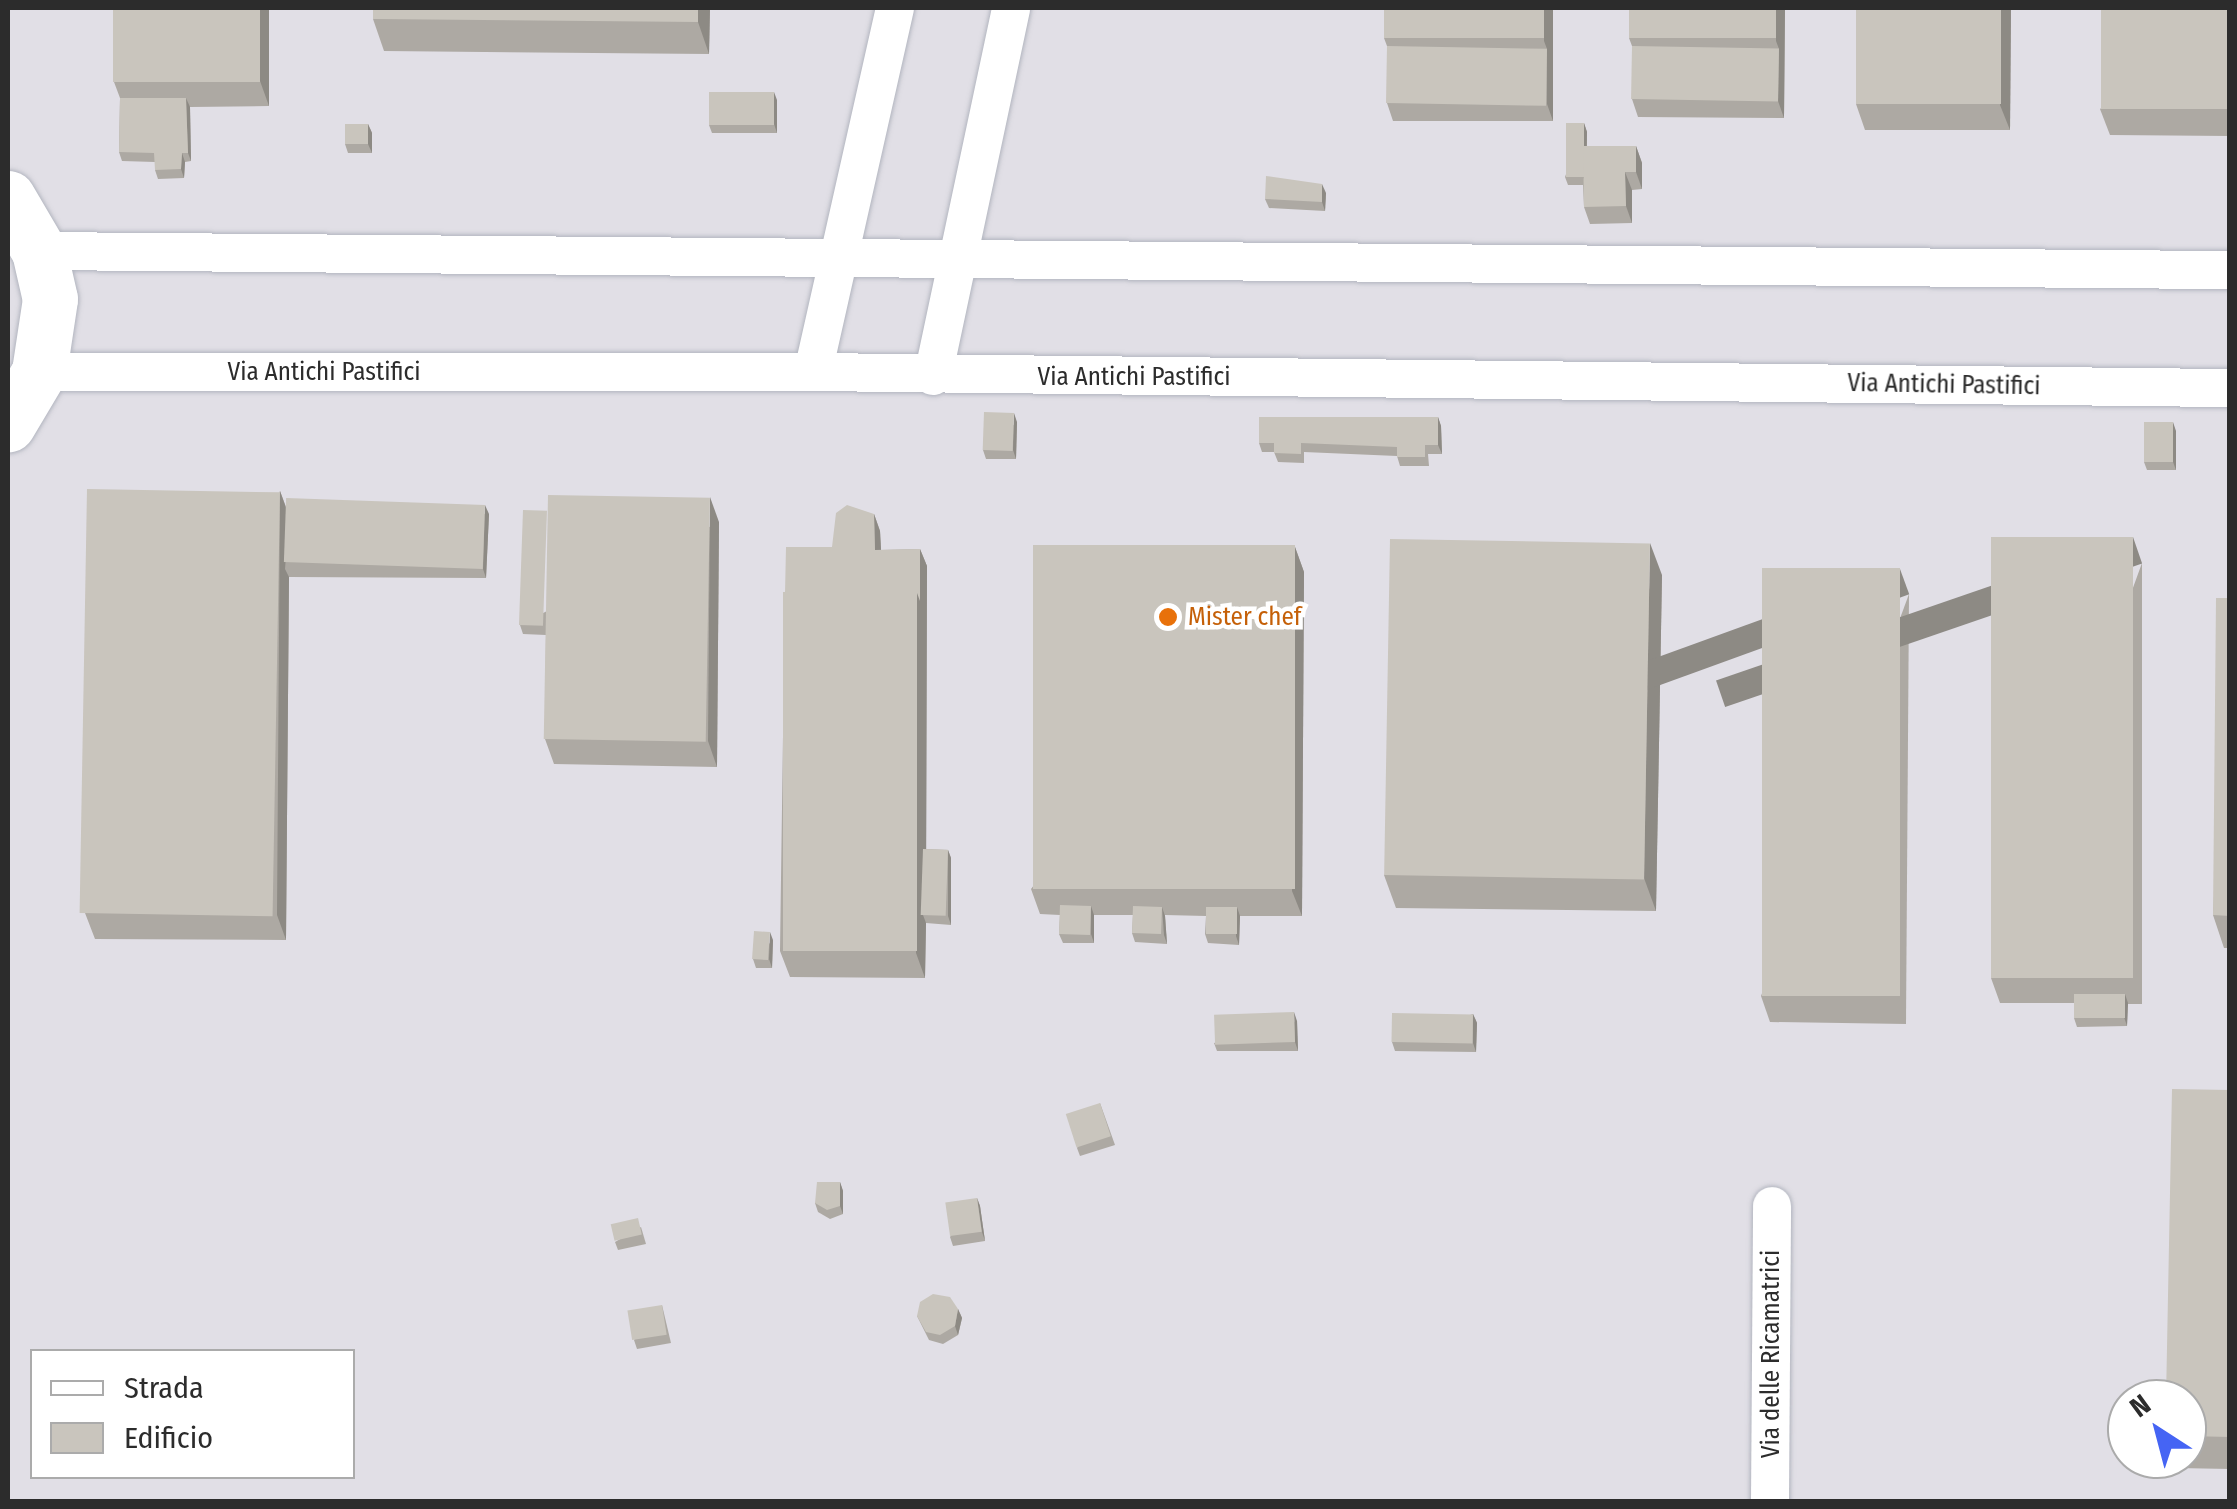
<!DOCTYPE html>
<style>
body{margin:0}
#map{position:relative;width:2237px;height:1509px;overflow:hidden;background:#ede7df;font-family:"Fira Sans Condensed",sans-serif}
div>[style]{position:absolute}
.industrial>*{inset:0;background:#e1dfe6}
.roads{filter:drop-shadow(0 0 2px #b2b5bf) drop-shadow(0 0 2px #b2b5bf)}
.street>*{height:38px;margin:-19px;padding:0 19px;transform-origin:19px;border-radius:19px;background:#fff}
.secondary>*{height:55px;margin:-27.5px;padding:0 27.5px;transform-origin:27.5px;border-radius:27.5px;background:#fff}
.wall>*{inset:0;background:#ada9a3}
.shaded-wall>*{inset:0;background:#8d8a84;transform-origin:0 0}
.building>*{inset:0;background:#c9c5bd;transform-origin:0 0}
.dots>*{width:28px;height:28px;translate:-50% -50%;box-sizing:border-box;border:5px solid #fff;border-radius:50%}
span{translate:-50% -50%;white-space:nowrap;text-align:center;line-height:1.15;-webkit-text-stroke:9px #fff;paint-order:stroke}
.street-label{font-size:25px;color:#2c2c2c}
.food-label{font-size:25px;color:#c56008}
.left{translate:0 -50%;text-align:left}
.frame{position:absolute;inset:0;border:10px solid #2c2c2c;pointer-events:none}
.legend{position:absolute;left:30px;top:1349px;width:325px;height:130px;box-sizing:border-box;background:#fff;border:2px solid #ababab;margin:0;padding:12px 18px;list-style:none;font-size:30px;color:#2c2c2c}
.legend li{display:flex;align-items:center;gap:20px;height:50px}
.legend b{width:50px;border:2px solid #ababab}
.north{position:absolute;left:2107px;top:1379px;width:100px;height:100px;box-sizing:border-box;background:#fff;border:2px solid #ababab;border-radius:50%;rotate:324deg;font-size:28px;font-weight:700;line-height:40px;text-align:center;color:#2c2c2c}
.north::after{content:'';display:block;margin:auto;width:35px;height:45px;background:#4564f4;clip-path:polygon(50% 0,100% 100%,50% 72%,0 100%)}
</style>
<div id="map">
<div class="industrial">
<div style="clip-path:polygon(evenodd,8px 8px,2229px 8px,2229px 1501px,8px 1502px,8px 8px,32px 1352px,352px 1352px,352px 1476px,32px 1476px,32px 1352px,8px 8px,2127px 1399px,2187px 1399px,2187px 1459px,2127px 1459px,2127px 1399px)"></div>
</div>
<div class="roads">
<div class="street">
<div style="left:39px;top:251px;width:2191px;rotate:0.5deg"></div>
<div style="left:39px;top:372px;width:774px"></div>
<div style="left:813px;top:372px;width:1417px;rotate:0.65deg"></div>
<div style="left:813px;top:372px;width:373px;rotate:-77.3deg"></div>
<div style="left:933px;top:376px;width:376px;rotate:-78deg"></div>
<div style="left:1770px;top:1502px;width:296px;rotate:-89.6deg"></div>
</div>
<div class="secondary">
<div style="left:8px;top:198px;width:61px;rotate:59.7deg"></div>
<div style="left:39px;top:251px;width:49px;rotate:77.1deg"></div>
<div style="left:50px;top:299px;width:74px;rotate:98.6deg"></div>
<div style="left:39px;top:372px;width:61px;rotate:120.8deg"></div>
</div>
</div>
<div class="wall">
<div style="clip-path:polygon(113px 8px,269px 8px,269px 106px,190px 107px,191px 161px,185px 162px,184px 178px,158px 179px,155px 170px,155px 162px,122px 161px,119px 152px,120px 98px,114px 82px)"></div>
<div style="clip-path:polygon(373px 8px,710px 8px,709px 54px,384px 51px,373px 19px)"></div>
<div style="clip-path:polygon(1553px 8px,1553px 121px,1393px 121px,1387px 103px,1387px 46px,1384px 38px)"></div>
<div style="clip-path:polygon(1785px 8px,1784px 118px,1638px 117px,1632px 99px,1632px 46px,1629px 38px)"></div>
<div style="clip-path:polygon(2011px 8px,2010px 130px,1865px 130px,1856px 104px)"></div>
<div style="clip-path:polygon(2230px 8px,2230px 136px,2110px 135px,2100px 109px)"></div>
<div style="clip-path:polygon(777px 100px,777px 133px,712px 133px,709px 125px)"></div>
<div style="clip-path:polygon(1584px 123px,1587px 132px,1587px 146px,1636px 146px,1642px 163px,1642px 189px,1632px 190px,1632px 223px,1590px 224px,1584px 207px,1583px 185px,1568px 185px,1565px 177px)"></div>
<div style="clip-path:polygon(368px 124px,372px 133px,372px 153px,348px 153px,345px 144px)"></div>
<div style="clip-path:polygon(1326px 193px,1325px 211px,1269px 208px,1265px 199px)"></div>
<div style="clip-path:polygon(1438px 417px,1441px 426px,1442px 454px,1428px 454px,1429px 466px,1400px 466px,1397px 456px,1304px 452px,1304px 463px,1278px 462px,1274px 452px,1262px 452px,1259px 443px)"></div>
<div style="clip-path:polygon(1017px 422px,1016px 459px,986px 459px,983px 450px)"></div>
<div style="clip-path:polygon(2176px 431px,2176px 470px,2147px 470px,2144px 462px)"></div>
<div style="clip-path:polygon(280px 491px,286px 507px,489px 514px,486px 578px,289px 577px,286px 940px,95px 939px,85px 913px)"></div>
<div style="clip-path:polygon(874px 514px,880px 531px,881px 550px,920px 549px,927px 566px,926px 849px,948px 850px,951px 858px,951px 925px,926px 923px,925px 978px,790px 977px,780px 951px,785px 592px,832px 547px)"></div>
<div style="clip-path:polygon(719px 522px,717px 767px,554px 764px,545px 739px,546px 635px,523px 634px,520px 625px)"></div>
<div style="clip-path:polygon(1295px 547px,1304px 572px,1302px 916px,1240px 916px,1239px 945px,1208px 943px,1205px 934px,1206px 916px,1165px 915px,1167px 944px,1135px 942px,1132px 933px,1133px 915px,1094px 915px,1094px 943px,1063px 943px,1059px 934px,1060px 915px,1040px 914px,1031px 889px)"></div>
<div style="clip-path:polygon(2142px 563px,2142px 1004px,2128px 1004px,2127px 1026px,2077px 1027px,2074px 1018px,2074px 1003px,2000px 1003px,1991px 978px)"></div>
<div style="clip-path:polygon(1662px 575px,1656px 911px,1396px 908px,1384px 875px)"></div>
<div style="clip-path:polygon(1909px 594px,1906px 1024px,1770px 1022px,1761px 996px)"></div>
<div style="clip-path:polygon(2230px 598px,2230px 948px,2224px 948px,2213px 915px)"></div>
<div style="clip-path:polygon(773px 940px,772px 968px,756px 968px,753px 959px)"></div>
<div style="clip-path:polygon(1473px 1014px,1477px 1023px,1476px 1052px,1395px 1051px,1392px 1042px)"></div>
<div style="clip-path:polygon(1297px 1021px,1298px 1051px,1217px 1051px,1214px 1043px)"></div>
<div style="clip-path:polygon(2230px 1090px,2230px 1469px,2177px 1468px,2174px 1459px,2187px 1459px,2187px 1399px)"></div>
<div style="clip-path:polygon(1100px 1103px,1115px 1145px,1080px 1156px,1077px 1148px)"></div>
<div style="clip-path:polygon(840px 1182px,843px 1191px,843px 1214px,830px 1219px,818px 1212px,815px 1203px)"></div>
<div style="clip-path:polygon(977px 1198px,980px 1206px,985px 1241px,953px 1246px,950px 1237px)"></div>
<div style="clip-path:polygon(641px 1227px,646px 1244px,618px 1250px,615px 1242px)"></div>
<div style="clip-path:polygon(662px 1305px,671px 1343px,637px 1349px,634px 1340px)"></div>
<div style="clip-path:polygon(958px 1309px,962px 1318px,958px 1335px,943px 1344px,929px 1340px,917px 1316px)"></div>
</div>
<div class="shaded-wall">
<div style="clip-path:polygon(260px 8px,269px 8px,269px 106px,260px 81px)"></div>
<div style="clip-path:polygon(698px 8px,710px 8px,709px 54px,698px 22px)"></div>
<div style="clip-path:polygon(1544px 8px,1553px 8px,1553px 121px,1547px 104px,1547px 49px,1544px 41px)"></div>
<div style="clip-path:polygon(1776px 8px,1785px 8px,1784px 118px,1778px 101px,1779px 49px,1776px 41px)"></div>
<div style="clip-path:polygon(2001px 8px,2011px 8px,2010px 130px,2000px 105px)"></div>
<div style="clip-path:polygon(774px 92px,777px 100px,777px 133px,774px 124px)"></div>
<div style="clip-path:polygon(186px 98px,190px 107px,191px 161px,188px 153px)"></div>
<div style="clip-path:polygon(1584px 123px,1587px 132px,1586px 185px,1583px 176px)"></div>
<div style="clip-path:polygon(368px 124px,372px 133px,372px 153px,368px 144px)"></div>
<div style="clip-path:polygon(1636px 146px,1642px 163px,1642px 189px,1636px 172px)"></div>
<div style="clip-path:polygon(182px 153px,185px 162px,184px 178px,181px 169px)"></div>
<div style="clip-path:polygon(1625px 172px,1632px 190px,1632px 223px,1626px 206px)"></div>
<div style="clip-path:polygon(1322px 184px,1326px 193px,1325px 211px,1322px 202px)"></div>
<div style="clip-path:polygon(1014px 413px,1017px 422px,1016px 459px,1013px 450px)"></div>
<div style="clip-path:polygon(1438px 417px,1441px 426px,1442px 454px,1438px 445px)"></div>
<div style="clip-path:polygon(2173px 422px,2176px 431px,2176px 470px,2173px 462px)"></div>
<div style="clip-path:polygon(280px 491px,289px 516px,285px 569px,289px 577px,286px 940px,277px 915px)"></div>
<div style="clip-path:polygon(710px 497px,719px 522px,717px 767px,708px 741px)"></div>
<div style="clip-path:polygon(485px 505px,489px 514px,486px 578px,483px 569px)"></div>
<div style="clip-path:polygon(874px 514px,880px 531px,882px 567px,875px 550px)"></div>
<div style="left:2133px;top:537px;width:28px;height:441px;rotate:71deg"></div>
<div style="clip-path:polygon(1650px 543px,1662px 575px,1656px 911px,1644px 878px)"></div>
<div style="clip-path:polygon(1295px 547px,1304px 572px,1302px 916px,1292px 891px)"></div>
<div style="clip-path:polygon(920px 549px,927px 566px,926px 915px,923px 915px,926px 923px,925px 978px,916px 953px,917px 593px)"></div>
<div style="left:1900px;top:569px;width:27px;height:430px;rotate:70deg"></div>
<div style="clip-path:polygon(948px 850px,951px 858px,951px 925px,948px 916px)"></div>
<div style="clip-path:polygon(1091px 906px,1094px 915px,1094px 943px,1091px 934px)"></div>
<div style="clip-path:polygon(1162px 907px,1165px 916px,1167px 944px,1164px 935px)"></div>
<div style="clip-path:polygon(1237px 907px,1240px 916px,1239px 945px,1236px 936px)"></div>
<div style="clip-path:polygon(770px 932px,773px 940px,772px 968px,769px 959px)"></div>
<div style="clip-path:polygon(2125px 994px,2128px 1003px,2127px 1026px,2124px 1017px)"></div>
<div style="clip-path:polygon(1294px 1012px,1297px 1021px,1298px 1051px,1295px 1042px)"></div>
<div style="clip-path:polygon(1473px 1014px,1477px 1023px,1476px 1052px,1473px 1043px)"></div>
<div style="clip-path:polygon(840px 1182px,843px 1191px,843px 1214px,840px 1206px)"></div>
<div style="clip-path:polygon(977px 1198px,980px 1206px,985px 1241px,982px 1232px)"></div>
<div style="clip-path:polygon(958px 1309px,962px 1318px,958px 1335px,955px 1326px)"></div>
</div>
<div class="building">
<div style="left:113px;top:8px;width:147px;height:74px"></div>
<div style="clip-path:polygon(373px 8px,698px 8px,698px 22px,373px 19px)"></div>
<div style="left:1384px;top:8px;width:160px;height:30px"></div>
<div style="left:1629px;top:8px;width:147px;height:30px"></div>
<div style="left:1856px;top:8px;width:145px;height:96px"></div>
<div style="left:2101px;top:8px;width:129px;height:101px"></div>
<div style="left:1387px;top:46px;width:160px;height:57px;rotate:1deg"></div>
<div style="left:1632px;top:46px;width:147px;height:53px;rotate:1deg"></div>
<div style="left:709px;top:92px;width:65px;height:33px"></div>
<div style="clip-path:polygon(120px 98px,186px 98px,188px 153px,182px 153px,181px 169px,155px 170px,154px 153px,119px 152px)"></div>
<div style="left:1566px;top:123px;width:18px;height:54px"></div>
<div style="left:368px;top:124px;width:20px;height:23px;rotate:90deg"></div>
<div style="clip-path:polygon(1583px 146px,1636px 146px,1636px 172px,1625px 172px,1626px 206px,1584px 207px)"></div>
<div style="clip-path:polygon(1266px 176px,1322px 184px,1322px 202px,1265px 199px)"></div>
<div style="left:984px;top:412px;width:30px;height:38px;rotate:2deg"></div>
<div style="clip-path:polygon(1259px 417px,1438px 417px,1438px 445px,1425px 445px,1425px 457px,1397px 457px,1397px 447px,1301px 443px,1301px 454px,1274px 453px,1274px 443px,1259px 443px)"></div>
<div style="left:2144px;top:422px;width:29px;height:40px"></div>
<div style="left:87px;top:489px;width:193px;height:424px;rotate:1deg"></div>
<div style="left:548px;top:495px;width:162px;height:244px;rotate:1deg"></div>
<div style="left:485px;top:505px;width:64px;height:199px;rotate:92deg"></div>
<div style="clip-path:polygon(847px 505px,874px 514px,875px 550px,920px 549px,920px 601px,917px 593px,785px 593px,786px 547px,832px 547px,836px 513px)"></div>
<div style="left:523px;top:510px;width:24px;height:115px;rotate:2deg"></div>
<div style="left:2133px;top:537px;width:441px;height:142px;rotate:90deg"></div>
<div style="left:1390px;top:539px;width:260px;height:336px;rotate:1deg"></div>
<div style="left:1033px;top:545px;width:262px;height:344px"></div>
<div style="left:1762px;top:568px;width:138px;height:428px"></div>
<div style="left:783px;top:592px;width:134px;height:359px"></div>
<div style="clip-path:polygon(2216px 598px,2230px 598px,2230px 916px,2213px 915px)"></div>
<div style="left:923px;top:849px;width:25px;height:66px;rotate:2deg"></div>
<div style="left:1060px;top:905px;width:31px;height:29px;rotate:2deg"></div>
<div style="left:1133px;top:906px;width:29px;height:27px;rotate:2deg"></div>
<div style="left:1206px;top:907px;width:31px;height:27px"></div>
<div style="left:754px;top:931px;width:16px;height:28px;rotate:4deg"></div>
<div style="left:2074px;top:994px;width:51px;height:24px"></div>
<div style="left:1294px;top:1012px;width:30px;height:80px;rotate:88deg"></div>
<div style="left:1392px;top:1013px;width:81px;height:29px;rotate:1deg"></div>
<div style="clip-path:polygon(2172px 1089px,2230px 1090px,2230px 1437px,2187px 1436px,2187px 1399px,2166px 1399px)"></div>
<div style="left:1100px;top:1103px;width:35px;height:36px;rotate:72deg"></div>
<div style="clip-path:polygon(817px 1182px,840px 1182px,840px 1206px,827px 1210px,815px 1203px)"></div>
<div style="left:977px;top:1198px;width:34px;height:32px;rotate:82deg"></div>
<div style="left:638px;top:1218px;width:17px;height:28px;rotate:77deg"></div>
<div style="clip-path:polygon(933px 1294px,950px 1297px,958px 1309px,955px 1326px,940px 1335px,926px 1332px,917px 1316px,920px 1302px)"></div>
<div style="left:662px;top:1305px;width:30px;height:35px;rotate:81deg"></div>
</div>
<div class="dots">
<div style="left:1168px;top:617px;background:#e8710a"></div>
</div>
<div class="street-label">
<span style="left:324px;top:372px">Via Antichi Pastifici</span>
<span style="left:1134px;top:377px">Via Antichi Pastifici</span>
<span style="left:1944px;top:385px;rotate:1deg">Via Antichi Pastifici</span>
<span style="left:1771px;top:1354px;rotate:-90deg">Via delle Ricamatrici</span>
</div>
<div class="food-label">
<span class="left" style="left:1188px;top:617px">Mister chef</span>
</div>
<div class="frame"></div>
<ul class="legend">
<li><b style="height:12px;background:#fff"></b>Strada</li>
<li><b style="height:28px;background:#c9c5bd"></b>Edificio</li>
</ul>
<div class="north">N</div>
</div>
